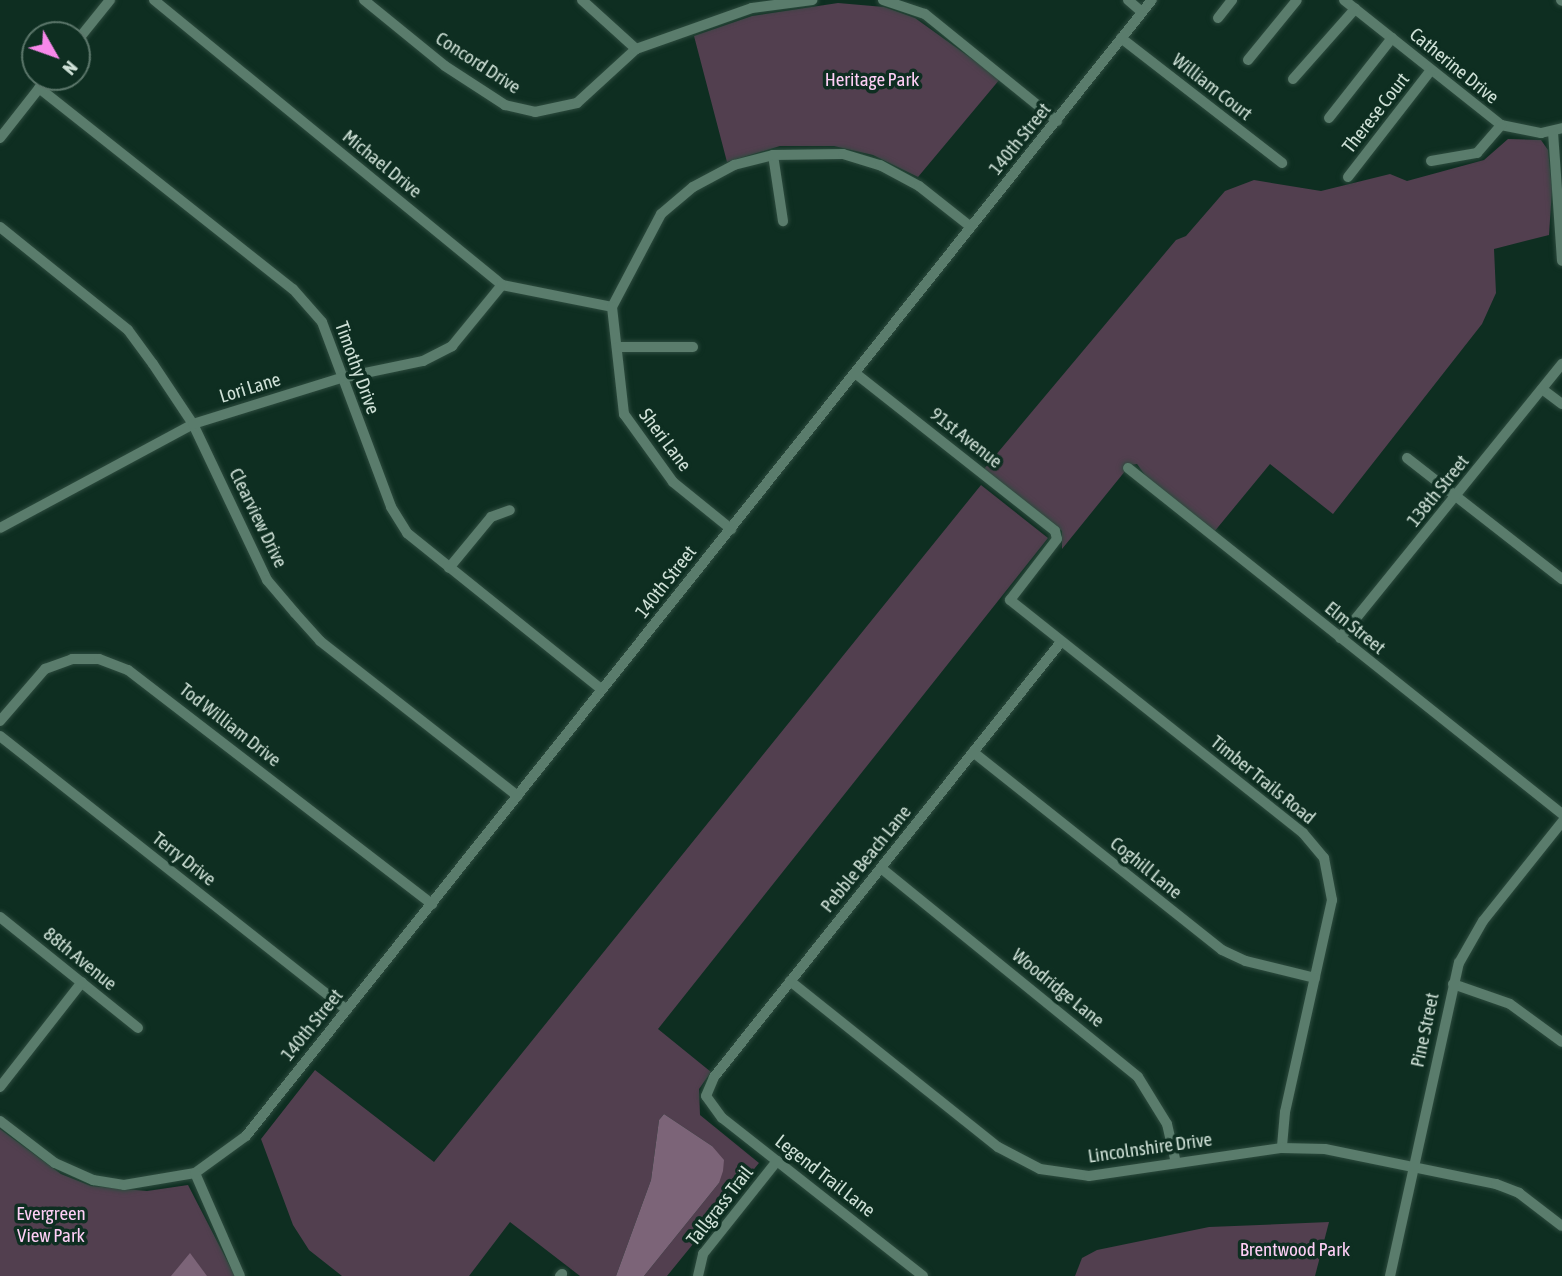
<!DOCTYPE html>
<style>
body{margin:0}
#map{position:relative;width:1562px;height:1276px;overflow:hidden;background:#0e2e21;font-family:"Asap Condensed",sans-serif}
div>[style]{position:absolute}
.green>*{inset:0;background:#523f4f}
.water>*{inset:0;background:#7c6478}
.roads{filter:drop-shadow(0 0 2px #2d4b3e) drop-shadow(0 0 2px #2d4b3e)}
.minor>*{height:10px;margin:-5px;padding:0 5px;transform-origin:5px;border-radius:5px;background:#5a7c6c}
span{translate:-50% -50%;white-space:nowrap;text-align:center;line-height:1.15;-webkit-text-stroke:7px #0e2e21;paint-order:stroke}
.street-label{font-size:19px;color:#cfe1d7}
.park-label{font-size:19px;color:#fecff6}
.north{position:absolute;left:21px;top:21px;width:70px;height:70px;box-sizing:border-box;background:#0e2e21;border:2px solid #5b766a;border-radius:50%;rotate:130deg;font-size:19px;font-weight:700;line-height:28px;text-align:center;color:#cfe1d7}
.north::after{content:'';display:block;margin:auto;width:24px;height:32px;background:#f888ea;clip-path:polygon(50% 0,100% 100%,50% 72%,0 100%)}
</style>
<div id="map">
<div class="green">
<div style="clip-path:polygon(838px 3px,884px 7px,915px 18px,1000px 79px,918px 177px,873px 155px,834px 146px,780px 146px,727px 162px,694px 36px,752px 16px)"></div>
<div style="clip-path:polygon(1508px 139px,1541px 140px,1548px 150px,1552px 189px,1549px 235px,1494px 249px,1496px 293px,1482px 324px,1333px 514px,1270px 464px,1214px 532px,1147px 478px,1137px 464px,1130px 465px,1062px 549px,1062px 531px,984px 469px,1176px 240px,1186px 236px,1225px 191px,1254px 180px,1321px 191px,1390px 174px,1407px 181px,1484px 160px)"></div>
<div style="clip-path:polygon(981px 485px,1048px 538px,658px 1029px,711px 1072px,699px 1089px,700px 1115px,759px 1163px,667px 1276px,644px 1276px,719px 1183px,712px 1146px,664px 1114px,659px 1120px,651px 1180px,616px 1276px,580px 1276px,510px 1222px,469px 1276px,342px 1276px,309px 1250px,293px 1225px,261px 1139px,315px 1070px,434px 1162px)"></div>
<div style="clip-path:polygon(0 1129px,61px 1174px,91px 1186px,147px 1191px,188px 1185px,235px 1276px,0 1276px)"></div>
<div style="clip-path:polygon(1329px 1222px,1315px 1276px,1075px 1276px,1082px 1258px,1097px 1250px,1209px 1227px)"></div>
</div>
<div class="water">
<div style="clip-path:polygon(664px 1114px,712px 1146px,724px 1160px,723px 1171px,719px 1183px,644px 1276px,616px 1276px,651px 1180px,659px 1120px)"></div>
<div style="clip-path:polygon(190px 1253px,207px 1276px,171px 1276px)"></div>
</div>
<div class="roads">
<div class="minor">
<div style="left:154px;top:0;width:450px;rotate:39.3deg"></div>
<div style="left:502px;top:285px;width:112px;rotate:11.3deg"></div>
<div style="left:364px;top:0;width:104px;rotate:39.2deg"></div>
<div style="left:445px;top:66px;width:72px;rotate:33deg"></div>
<div style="left:505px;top:105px;width:31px;rotate:13deg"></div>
<div style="left:535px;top:112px;width:43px;rotate:-12.1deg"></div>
<div style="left:577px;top:103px;width:80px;rotate:-42.5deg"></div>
<div style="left:636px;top:49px;width:123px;rotate:-19.5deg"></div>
<div style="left:752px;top:8px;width:61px;rotate:-7.6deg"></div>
<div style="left:582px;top:0;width:73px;rotate:42.2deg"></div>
<div style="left:883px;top:0;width:44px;rotate:18.4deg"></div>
<div style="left:925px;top:14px;width:170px;rotate:39deg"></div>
<div style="left:1128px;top:0;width:18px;rotate:41deg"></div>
<div style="left:1344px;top:0;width:201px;rotate:38.5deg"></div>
<div style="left:1501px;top:125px;width:41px;rotate:11.3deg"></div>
<div style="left:1541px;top:133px;width:22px;rotate:-13deg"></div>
<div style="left:1561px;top:0;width:1px;rotate:45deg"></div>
<div style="left:1218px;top:18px;width:23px;rotate:-52deg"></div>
<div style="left:1121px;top:38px;width:204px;rotate:37.8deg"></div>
<div style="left:77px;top:41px;width:53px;rotate:-51.2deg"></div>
<div style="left:1248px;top:60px;width:77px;rotate:-50.8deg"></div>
<div style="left:1293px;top:79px;width:94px;rotate:-48.5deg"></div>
<div style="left:39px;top:88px;width:324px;rotate:38.4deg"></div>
<div style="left:293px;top:289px;width:44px;rotate:48.7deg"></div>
<div style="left:322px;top:322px;width:197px;rotate:69.5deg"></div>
<div style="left:391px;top:507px;width:31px;rotate:58deg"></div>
<div style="left:407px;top:533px;width:250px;rotate:38.8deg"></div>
<div style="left:1329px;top:118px;width:102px;rotate:-51.8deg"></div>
<div style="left:1553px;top:132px;width:129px;rotate:86deg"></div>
<div style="left:0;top:138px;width:78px;rotate:-51.8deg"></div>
<div style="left:773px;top:155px;width:67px;rotate:81.4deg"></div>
<div style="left:1431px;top:161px;width:47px;rotate:-9.9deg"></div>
<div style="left:1477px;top:153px;width:37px;rotate:-49deg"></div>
<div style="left:1348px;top:177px;width:135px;rotate:-52.2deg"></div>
<div style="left:0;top:227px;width:164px;rotate:38.8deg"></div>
<div style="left:128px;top:330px;width:42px;rotate:53.7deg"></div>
<div style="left:153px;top:364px;width:72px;rotate:56.3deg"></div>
<div style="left:193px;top:424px;width:173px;rotate:64.6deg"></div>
<div style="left:267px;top:580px;width:43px;rotate:49.7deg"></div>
<div style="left:295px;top:613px;width:38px;rotate:48deg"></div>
<div style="left:320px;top:641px;width:251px;rotate:38.1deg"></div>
<div style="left:612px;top:307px;width:105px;rotate:-62.2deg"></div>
<div style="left:661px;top:214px;width:42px;rotate:-40.2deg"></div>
<div style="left:693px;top:187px;width:47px;rotate:-28.2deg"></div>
<div style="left:734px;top:165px;width:40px;rotate:-14.4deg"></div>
<div style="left:773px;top:155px;width:70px;rotate:-0.8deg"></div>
<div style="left:843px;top:154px;width:39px;rotate:17deg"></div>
<div style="left:880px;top:165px;width:44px;rotate:28.3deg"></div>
<div style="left:919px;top:186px;width:66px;rotate:38.3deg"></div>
<div style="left:612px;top:307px;width:108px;rotate:83.6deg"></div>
<div style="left:624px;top:414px;width:84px;rotate:54.2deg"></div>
<div style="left:673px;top:482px;width:75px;rotate:39deg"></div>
<div style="left:618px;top:347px;width:75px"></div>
<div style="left:855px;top:373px;width:255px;rotate:38.3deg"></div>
<div style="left:1055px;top:531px;width:8px;rotate:76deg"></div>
<div style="left:1057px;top:539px;width:77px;rotate:127.6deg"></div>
<div style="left:1010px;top:600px;width:374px;rotate:38.5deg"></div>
<div style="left:1303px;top:833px;width:33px;rotate:50deg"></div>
<div style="left:1324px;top:858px;width:43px;rotate:79.2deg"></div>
<div style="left:1332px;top:900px;width:217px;rotate:102.5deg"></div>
<div style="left:1285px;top:1112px;width:36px;rotate:95deg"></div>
<div style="left:1542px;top:389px;width:25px;rotate:37deg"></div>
<div style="left:1407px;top:458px;width:197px;rotate:38deg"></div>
<div style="left:1128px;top:468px;width:555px;rotate:38.56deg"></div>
<div style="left:0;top:528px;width:219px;rotate:-28.3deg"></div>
<div style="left:193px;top:424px;width:155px;rotate:-17.3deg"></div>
<div style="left:341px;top:378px;width:84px;rotate:-11.7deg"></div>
<div style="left:423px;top:361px;width:33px;rotate:-27deg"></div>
<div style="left:452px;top:346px;width:79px;rotate:-50.7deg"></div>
<div style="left:449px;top:568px;width:66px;rotate:-50.5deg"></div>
<div style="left:491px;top:517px;width:20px;rotate:-20deg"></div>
<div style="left:1340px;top:638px;width:353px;rotate:-51deg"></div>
<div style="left:0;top:721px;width:69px;rotate:-49.1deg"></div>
<div style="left:45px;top:669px;width:29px;rotate:-20deg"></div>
<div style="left:72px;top:659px;width:27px"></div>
<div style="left:99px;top:659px;width:31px;rotate:21deg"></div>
<div style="left:128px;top:670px;width:384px;rotate:37.6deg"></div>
<div style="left:0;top:736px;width:442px;rotate:38.3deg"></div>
<div style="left:973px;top:752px;width:318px;rotate:38.5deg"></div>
<div style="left:1222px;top:950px;width:26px;rotate:25deg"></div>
<div style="left:1246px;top:961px;width:71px;rotate:13.8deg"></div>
<div style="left:881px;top:868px;width:331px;rotate:39.1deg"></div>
<div style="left:1138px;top:1077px;width:55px;rotate:58.3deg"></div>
<div style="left:1167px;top:1124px;width:39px;rotate:77deg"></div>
<div style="left:0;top:917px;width:177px;rotate:38.8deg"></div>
<div style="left:790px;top:981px;width:266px;rotate:38.6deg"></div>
<div style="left:998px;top:1147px;width:47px;rotate:27.6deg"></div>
<div style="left:1040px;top:1169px;width:49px;rotate:8.1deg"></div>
<div style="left:1089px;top:1176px;width:195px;rotate:-8.3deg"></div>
<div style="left:1282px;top:1148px;width:43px;rotate:1.3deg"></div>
<div style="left:1325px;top:1149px;width:175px;rotate:11.6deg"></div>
<div style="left:1496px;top:1184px;width:25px;rotate:21deg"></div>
<div style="left:1519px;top:1193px;width:54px;rotate:37.5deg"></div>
<div style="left:1453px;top:984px;width:60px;rotate:19.3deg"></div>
<div style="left:1510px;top:1004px;width:64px;rotate:36.2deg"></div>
<div style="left:0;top:1087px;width:133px;rotate:-52deg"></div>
<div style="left:0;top:1121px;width:69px;rotate:37.4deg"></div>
<div style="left:55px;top:1163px;width:42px;rotate:24.1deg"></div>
<div style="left:93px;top:1180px;width:31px;rotate:9deg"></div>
<div style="left:124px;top:1185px;width:72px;rotate:-9.6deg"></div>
<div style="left:195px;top:1173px;width:63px;rotate:-36deg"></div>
<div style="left:246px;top:1136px;width:1453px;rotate:-51.43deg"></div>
<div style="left:195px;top:1173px;width:112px;rotate:66.4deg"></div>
<div style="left:560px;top:1276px;width:3px;rotate:-45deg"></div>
<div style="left:698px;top:1276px;width:23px;rotate:-77deg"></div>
<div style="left:703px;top:1254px;width:119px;rotate:-51.5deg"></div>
<div style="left:923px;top:1276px;width:256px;rotate:-141.8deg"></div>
<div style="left:722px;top:1118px;width:27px;rotate:-126deg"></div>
<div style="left:706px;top:1096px;width:21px;rotate:-67deg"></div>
<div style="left:714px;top:1077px;width:556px;rotate:-51.42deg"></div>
<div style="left:1390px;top:1276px;width:321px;rotate:-77.6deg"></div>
<div style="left:1459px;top:963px;width:48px;rotate:-60.3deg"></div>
<div style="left:1483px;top:921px;width:127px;rotate:-51.4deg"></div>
</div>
</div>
<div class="street-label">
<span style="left:478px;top:63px;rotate:33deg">Concord Drive</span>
<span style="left:1454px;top:66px;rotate:39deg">Catherine Drive</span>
<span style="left:1212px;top:87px;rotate:38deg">William Court</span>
<span style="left:1376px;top:113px;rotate:-52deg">Therese Court</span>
<span style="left:1020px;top:139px;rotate:-51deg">140th Street</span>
<span style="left:382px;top:164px;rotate:39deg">Michael Drive</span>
<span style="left:357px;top:368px;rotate:70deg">Timothy Drive</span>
<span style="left:250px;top:388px;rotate:-17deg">Lori Lane</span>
<span style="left:966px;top:438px;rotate:38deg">91st Avenue</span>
<span style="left:665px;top:440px;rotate:53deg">Sheri Lane</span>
<span style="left:1438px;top:491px;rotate:-51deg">138th Street</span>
<span style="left:258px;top:518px;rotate:64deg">Clearview Drive</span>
<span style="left:666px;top:582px;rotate:-52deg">140th Street</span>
<span style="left:1355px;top:628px;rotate:39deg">Elm Street</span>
<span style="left:230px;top:725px;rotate:38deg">Tod William Drive</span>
<span style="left:1263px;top:780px;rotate:39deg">Timber Trails Road</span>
<span style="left:184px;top:859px;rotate:38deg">Terry Drive</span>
<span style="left:866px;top:859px;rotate:-51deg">Pebble Beach Lane</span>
<span style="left:1146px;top:868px;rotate:39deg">Coghill Lane</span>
<span style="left:80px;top:959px;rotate:39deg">88th Avenue</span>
<span style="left:1058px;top:988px;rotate:39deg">Woodridge Lane</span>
<span style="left:312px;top:1025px;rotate:-51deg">140th Street</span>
<span style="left:1425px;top:1030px;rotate:-78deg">Pine Street</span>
<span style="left:1150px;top:1148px;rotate:-8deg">Lincolnshire Drive</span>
<span style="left:825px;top:1176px;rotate:38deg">Legend Trail Lane</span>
<span style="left:720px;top:1206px;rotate:-52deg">Tallgrass Trail</span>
</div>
<div class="park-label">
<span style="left:872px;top:80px">Heritage Park</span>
<span style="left:51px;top:1225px">Evergreen<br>View Park</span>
<span style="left:1295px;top:1250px">Brentwood Park</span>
</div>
<div class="north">N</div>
</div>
